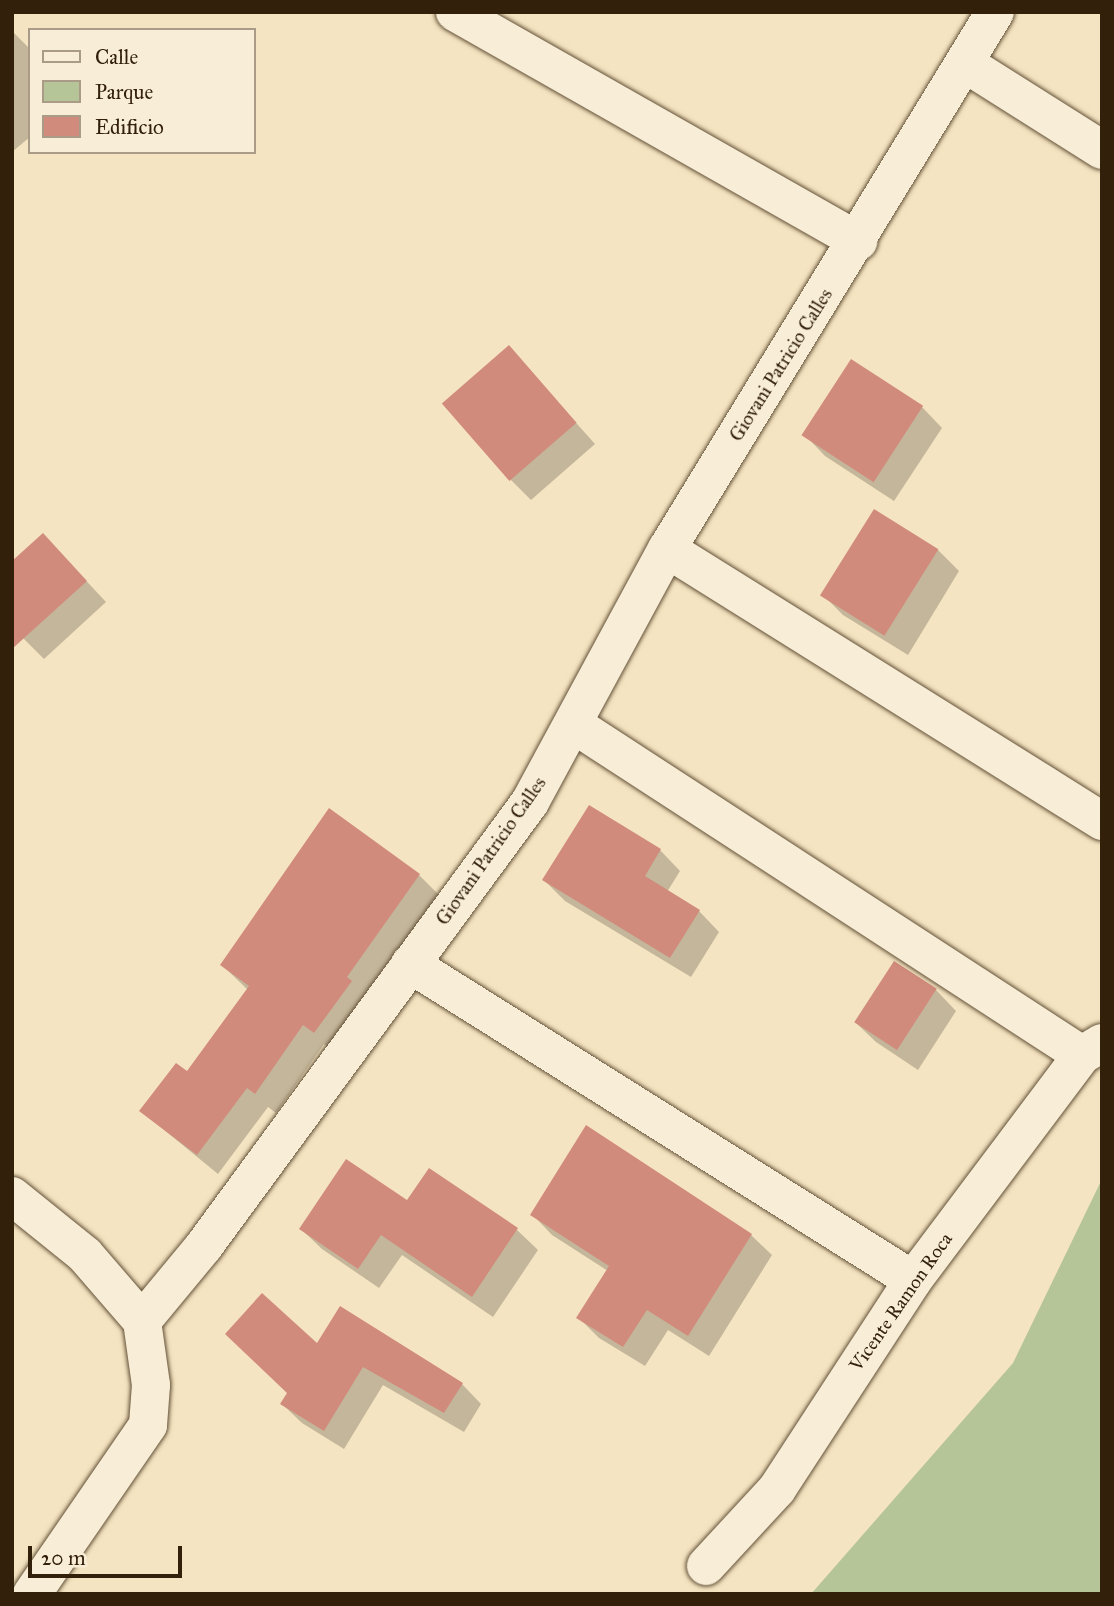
<!DOCTYPE html>
<style>
body{margin:0}
#map{position:relative;width:1114px;height:1606px;overflow:hidden;background:#f5e4c1;font-family:"IM FELL Great Primer",serif}
div>[style]{position:absolute}
.green>*{inset:0;background:#b6c597}
.shadow>*{inset:0;background:#0003}
.building>*{inset:0;background:#d18b7c;transform-origin:0 0}
.roads{filter:drop-shadow(0 0 2px #635138) drop-shadow(0 0 2px #635138)}
.minor>*{height:38px;margin:-19px;padding:0 19px;transform-origin:19px;border-radius:19px;background:#f8edd7}
span{translate:-50% -50%;white-space:nowrap;text-align:center;line-height:1.15;-webkit-text-stroke:5px #f8edd7;paint-order:stroke}
.street-label{font-size:19px;color:#32200b}
.frame{position:absolute;inset:0;border:14px solid #32200b;pointer-events:none}
.legend{position:absolute;left:28px;top:28px;width:228px;height:126px;box-sizing:border-box;background:#f8edd7;border:2px solid #a99b85;margin:0;padding:9px 12px;list-style:none;font-size:21px;color:#32200b}
.legend li{display:flex;align-items:center;gap:14px;height:35px}
.legend b{width:35px;border:2px solid #a99b85}
.scale{position:absolute;left:28px;top:1546px;width:154px;height:32px;box-sizing:border-box;border:4px solid #32200b;border-top:0;padding-left:9px;font-size:21px;line-height:24px;white-space:nowrap;color:#32200b;-webkit-text-stroke:5px #f8edd7;paint-order:stroke}
</style>
<div id="map">
<div class="green">
<div style="clip-path:polygon(1102px 1179px,1102px 1594px,811px 1594px,1013px 1363px)"></div>
</div>
<div class="shadow">
<div style="clip-path:polygon(12px 31px,30px 49px,30px 137px,12px 152px)"></div>
<div style="clip-path:polygon(509px 348px,595px 444px,531px 500px,511px 480px)"></div>
<div style="clip-path:polygon(922px 407px,942px 428px,894px 501px,825px 456px,805px 435px)"></div>
<div style="clip-path:polygon(874px 511px,938px 550px,959px 571px,908px 655px,843px 615px,823px 595px)"></div>
<div style="clip-path:polygon(63px 556px,106px 602px,44px 659px,12px 627px)"></div>
<div style="clip-path:polygon(660px 850px,680px 871px,667px 892px,699px 911px,719px 932px,691px 977px,565px 901px,544px 880px)"></div>
<div style="clip-path:polygon(419px 875px,440px 896px,335px 1052px,324px 1044px,276px 1113px,268px 1107px,218px 1174px,141px 1111px,187px 1074px,248px 990px,222px 965px)"></div>
<div style="clip-path:polygon(936px 990px,956px 1011px,918px 1070px,876px 1042px,855px 1022px)"></div>
<div style="clip-path:polygon(430px 1170px,517px 1230px,538px 1250px,493px 1317px,402px 1255px,379px 1288px,322px 1249px,301px 1229px,408px 1203px)"></div>
<div style="clip-path:polygon(532px 1214px,751px 1235px,772px 1255px,709px 1356px,668px 1330px,645px 1366px,599px 1338px,578px 1317px,608px 1271px,552px 1235px)"></div>
<div style="clip-path:polygon(317px 1346px,462px 1384px,481px 1404px,464px 1432px,383px 1385px,344px 1449px,302px 1423px,282px 1404px)"></div>
</div>
<div class="building">
<div style="left:509px;top:345px;width:103px;height:89px;rotate:49deg"></div>
<div style="left:851px;top:359px;width:86px;height:91px;rotate:33deg"></div>
<div style="left:874px;top:509px;width:76px;height:102px;rotate:32deg"></div>
<div style="clip-path:polygon(43px 533px,87px 581px,12px 649px,12px 561px)"></div>
<div style="clip-path:polygon(589px 805px,661px 849px,645px 876px,700px 910px,670px 958px,542px 880px)"></div>
<div style="clip-path:polygon(329px 808px,420px 874px,347px 977px,352px 981px,314px 1033px,303px 1025px,255px 1094px,247px 1088px,197px 1155px,139px 1111px,176px 1063px,187px 1071px,249px 986px,220px 965px)"></div>
<div style="left:894px;top:961px;width:51px;height:73px;rotate:33deg"></div>
<div style="clip-path:polygon(586px 1125px,752px 1234px,688px 1336px,647px 1310px,623px 1347px,576px 1318px,609px 1266px,530px 1215px)"></div>
<div style="clip-path:polygon(346px 1159px,407px 1200px,429px 1168px,518px 1228px,472px 1297px,381px 1235px,358px 1269px,299px 1229px)"></div>
<div style="clip-path:polygon(262px 1293px,317px 1343px,340px 1306px,463px 1383px,444px 1413px,363px 1367px,324px 1431px,280px 1404px,287px 1393px,225px 1334px)"></div>
</div>
<div class="roads">
<div class="minor">
<div style="left:455px;top:12px;width:464px;rotate:29.6deg"></div>
<div style="left:966px;top:64px;width:161px;rotate:32.3deg"></div>
<div style="left:667px;top:549px;width:513px;rotate:32.02deg"></div>
<div style="left:573px;top:724px;width:607px;rotate:33.04deg"></div>
<div style="left:410px;top:964px;width:594px;rotate:32.14deg"></div>
<div style="left:12px;top:1196px;width:94px;rotate:38.9deg"></div>
<div style="left:85px;top:1255px;width:87px;rotate:49.2deg"></div>
<div style="left:706px;top:1566px;width:105px;rotate:-47.3deg"></div>
<div style="left:777px;top:1489px;width:249px;rotate:-56.9deg"></div>
<div style="left:913px;top:1280px;width:281px;rotate:-53.1deg"></div>
<div style="left:1082px;top:1055px;width:23px;rotate:-31deg"></div>
<div style="left:32px;top:1594px;width:205px;rotate:-55.5deg"></div>
<div style="left:148px;top:1425px;width:40px;rotate:-85.7deg"></div>
<div style="left:151px;top:1385px;width:65px;rotate:-98deg"></div>
<div style="left:142px;top:1321px;width:97px;rotate:-50.4deg"></div>
<div style="left:204px;top:1246px;width:551px;rotate:-53.71deg"></div>
<div style="left:530px;top:802px;width:288px;rotate:-61.6deg"></div>
<div style="left:667px;top:549px;width:629px;rotate:-58.58deg"></div>
</div>
</div>
<div class="street-label">
<span style="left:781px;top:365px;rotate:-58deg">Giovani Patricio Calles</span>
<span style="left:491px;top:851px;rotate:-55deg">Giovani Patricio Calles</span>
<span style="left:901px;top:1302px;rotate:-55deg">Vicente Ramon Roca</span>
</div>
<div class="frame"></div>
<ul class="legend">
<li><b style="height:9px;background:#f8edd7"></b>Calle</li>
<li><b style="height:19px;background:#b6c597"></b>Parque</li>
<li><b style="height:19px;background:#d18b7c"></b>Edificio</li>
</ul>
<div class="scale">20 m</div>
</div>
